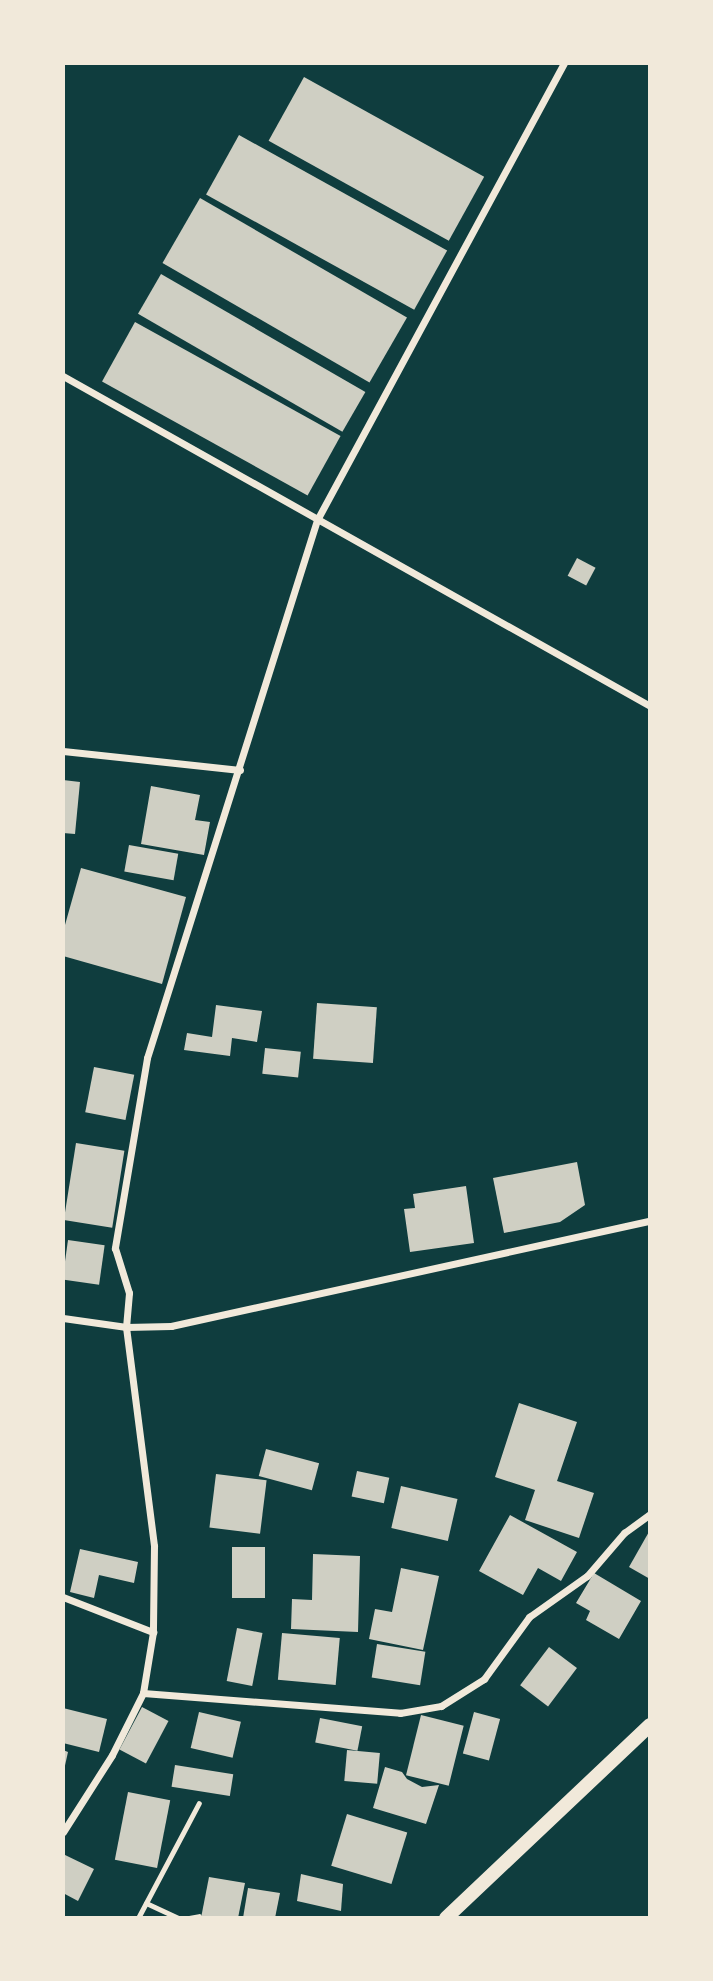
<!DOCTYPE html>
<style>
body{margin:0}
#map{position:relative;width:713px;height:1981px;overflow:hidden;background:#0f3d3e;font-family:"Work Sans",sans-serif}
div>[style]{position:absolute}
.building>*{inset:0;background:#cfcfc3;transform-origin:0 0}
.service>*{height:5px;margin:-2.5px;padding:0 2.5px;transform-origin:2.5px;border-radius:2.5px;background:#f1e9da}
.minor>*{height:7px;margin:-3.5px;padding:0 3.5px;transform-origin:3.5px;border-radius:3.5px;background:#f1e9da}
.secondary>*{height:14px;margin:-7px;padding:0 7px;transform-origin:7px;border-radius:7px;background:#f1e9da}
span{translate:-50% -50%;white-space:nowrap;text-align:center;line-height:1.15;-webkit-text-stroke:7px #f1e9da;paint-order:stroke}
.frame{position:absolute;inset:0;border:65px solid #f1e9da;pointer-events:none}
</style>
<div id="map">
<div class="building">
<div style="left:304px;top:77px;width:206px;height:73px;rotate:29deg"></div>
<div style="left:239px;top:135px;width:238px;height:68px;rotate:29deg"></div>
<div style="left:200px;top:198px;width:239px;height:75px;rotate:30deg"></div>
<div style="left:161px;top:274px;width:236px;height:46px;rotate:30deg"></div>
<div style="left:135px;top:322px;width:235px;height:68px;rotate:29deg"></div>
<div style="left:577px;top:558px;width:21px;height:20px;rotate:28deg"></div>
<div style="clip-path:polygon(63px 780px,80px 782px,75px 834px,63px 833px)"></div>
<div style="clip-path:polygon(151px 786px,200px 795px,195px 820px,210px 822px,204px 855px,141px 844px)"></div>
<div style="left:129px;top:845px;width:50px;height:27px;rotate:10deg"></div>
<div style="clip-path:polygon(81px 868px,186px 897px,162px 984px,63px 956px,63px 932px)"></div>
<div style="left:317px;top:1003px;width:60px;height:56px;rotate:4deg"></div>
<div style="clip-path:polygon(216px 1005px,262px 1011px,257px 1042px,232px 1038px,230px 1056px,184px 1050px,187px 1033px,212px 1037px)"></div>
<div style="left:265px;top:1048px;width:36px;height:26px;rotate:6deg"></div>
<div style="left:94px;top:1067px;width:41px;height:46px;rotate:11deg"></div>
<div style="left:76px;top:1143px;width:49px;height:78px;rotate:9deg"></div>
<div style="clip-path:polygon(577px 1162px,585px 1205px,560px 1222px,504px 1233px,493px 1178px)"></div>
<div style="clip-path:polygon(466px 1186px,474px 1243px,410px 1252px,404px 1209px,415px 1208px,413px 1194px)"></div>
<div style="left:68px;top:1240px;width:37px;height:40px;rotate:8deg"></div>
<div style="clip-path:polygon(519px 1403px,577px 1422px,557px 1481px,594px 1493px,579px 1538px,525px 1520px,535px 1490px,495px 1477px)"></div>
<div style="left:266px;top:1449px;width:55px;height:28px;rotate:15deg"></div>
<div style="left:357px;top:1471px;width:33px;height:26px;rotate:12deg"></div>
<div style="left:216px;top:1474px;width:51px;height:54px;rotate:7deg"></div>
<div style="left:401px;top:1486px;width:58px;height:43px;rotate:13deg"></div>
<div style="clip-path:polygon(510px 1515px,577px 1552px,561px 1581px,538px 1568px,523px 1595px,479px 1571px)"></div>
<div style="clip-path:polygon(650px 1530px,650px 1579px,629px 1567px)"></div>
<div style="left:265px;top:1547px;width:51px;height:33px;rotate:90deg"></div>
<div style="clip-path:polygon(80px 1549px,138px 1562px,134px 1583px,99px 1575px,94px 1598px,70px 1592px)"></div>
<div style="clip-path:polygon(313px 1554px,360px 1556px,358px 1632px,291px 1629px,292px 1599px,312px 1600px)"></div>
<div style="clip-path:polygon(401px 1568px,439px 1576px,423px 1650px,369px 1639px,375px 1609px,392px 1612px)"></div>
<div style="clip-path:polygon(594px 1573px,641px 1601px,619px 1639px,586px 1620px,590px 1611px,576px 1603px)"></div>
<div style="left:237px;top:1628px;width:26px;height:54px;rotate:11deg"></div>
<div style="left:282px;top:1633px;width:58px;height:47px;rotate:5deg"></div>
<div style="left:377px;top:1644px;width:49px;height:34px;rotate:9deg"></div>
<div style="left:549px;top:1647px;width:35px;height:48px;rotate:37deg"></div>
<div style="left:142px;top:1707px;width:30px;height:48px;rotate:28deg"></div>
<div style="clip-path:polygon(63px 1708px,107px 1719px,99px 1752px,63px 1743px)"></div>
<div style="left:199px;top:1712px;width:43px;height:37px;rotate:13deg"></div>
<div style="left:474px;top:1712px;width:27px;height:43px;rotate:15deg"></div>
<div style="left:421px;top:1715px;width:44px;height:62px;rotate:14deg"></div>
<div style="left:320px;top:1718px;width:43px;height:25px;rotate:11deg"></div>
<div style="clip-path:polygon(63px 1750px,68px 1752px,64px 1770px,63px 1770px)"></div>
<div style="left:347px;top:1750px;width:33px;height:31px;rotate:5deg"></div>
<div style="left:175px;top:1765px;width:59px;height:22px;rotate:9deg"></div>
<div style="clip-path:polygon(385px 1767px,402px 1772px,407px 1779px,422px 1787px,439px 1785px,426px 1824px,373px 1808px)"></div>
<div style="left:128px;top:1792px;width:43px;height:69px;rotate:11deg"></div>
<div style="left:347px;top:1814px;width:63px;height:54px;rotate:17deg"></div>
<div style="clip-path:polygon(63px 1854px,94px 1869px,78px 1901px,63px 1893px)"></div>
<div style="clip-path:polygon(301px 1874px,343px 1884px,341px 1911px,297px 1901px)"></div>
<div style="clip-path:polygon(209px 1877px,245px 1883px,238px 1918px,201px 1918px)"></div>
<div style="clip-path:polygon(248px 1888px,280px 1893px,275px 1918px,243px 1918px)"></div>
</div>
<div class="service">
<div style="left:146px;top:1903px;width:35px;rotate:25deg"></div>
<div style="left:138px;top:1918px;width:130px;rotate:-62.1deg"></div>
<div style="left:189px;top:1918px;width:10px;rotate:-11deg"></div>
</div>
<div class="minor">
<div style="left:564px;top:63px;width:519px;rotate:118.39deg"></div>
<div style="left:317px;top:520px;width:564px;rotate:107.54deg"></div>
<div style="left:147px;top:1058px;width:193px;rotate:99.6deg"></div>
<div style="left:115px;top:1248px;width:47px;rotate:72.7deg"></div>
<div style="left:129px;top:1293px;width:34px;rotate:95deg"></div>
<div style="left:126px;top:1327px;width:221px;rotate:82.7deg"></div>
<div style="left:154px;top:1546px;width:86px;rotate:90.7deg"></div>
<div style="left:153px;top:1632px;width:62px;rotate:99.3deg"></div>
<div style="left:143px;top:1693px;width:258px;rotate:4.4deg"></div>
<div style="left:400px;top:1713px;width:42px;rotate:-9.7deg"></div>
<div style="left:441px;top:1706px;width:51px;rotate:-32.1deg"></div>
<div style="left:484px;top:1679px;width:77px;rotate:-54deg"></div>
<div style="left:529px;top:1617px;width:71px;rotate:-35.3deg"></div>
<div style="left:587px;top:1576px;width:57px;rotate:-49.3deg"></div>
<div style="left:624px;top:1533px;width:32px;rotate:-36deg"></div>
<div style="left:63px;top:376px;width:673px;rotate:29.34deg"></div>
<div style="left:63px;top:751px;width:178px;rotate:6.1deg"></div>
<div style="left:63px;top:1318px;width:64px;rotate:8.1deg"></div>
<div style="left:126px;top:1327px;width:45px;rotate:-1.3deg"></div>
<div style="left:171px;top:1326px;width:490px;rotate:-12.4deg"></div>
<div style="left:63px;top:1597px;width:97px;rotate:21.3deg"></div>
<div style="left:63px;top:1832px;width:91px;rotate:-57.5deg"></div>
<div style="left:112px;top:1755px;width:69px;rotate:-63.4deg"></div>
</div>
<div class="secondary">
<div style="left:446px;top:1918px;width:281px;rotate:-43.4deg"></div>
</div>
<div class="frame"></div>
</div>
